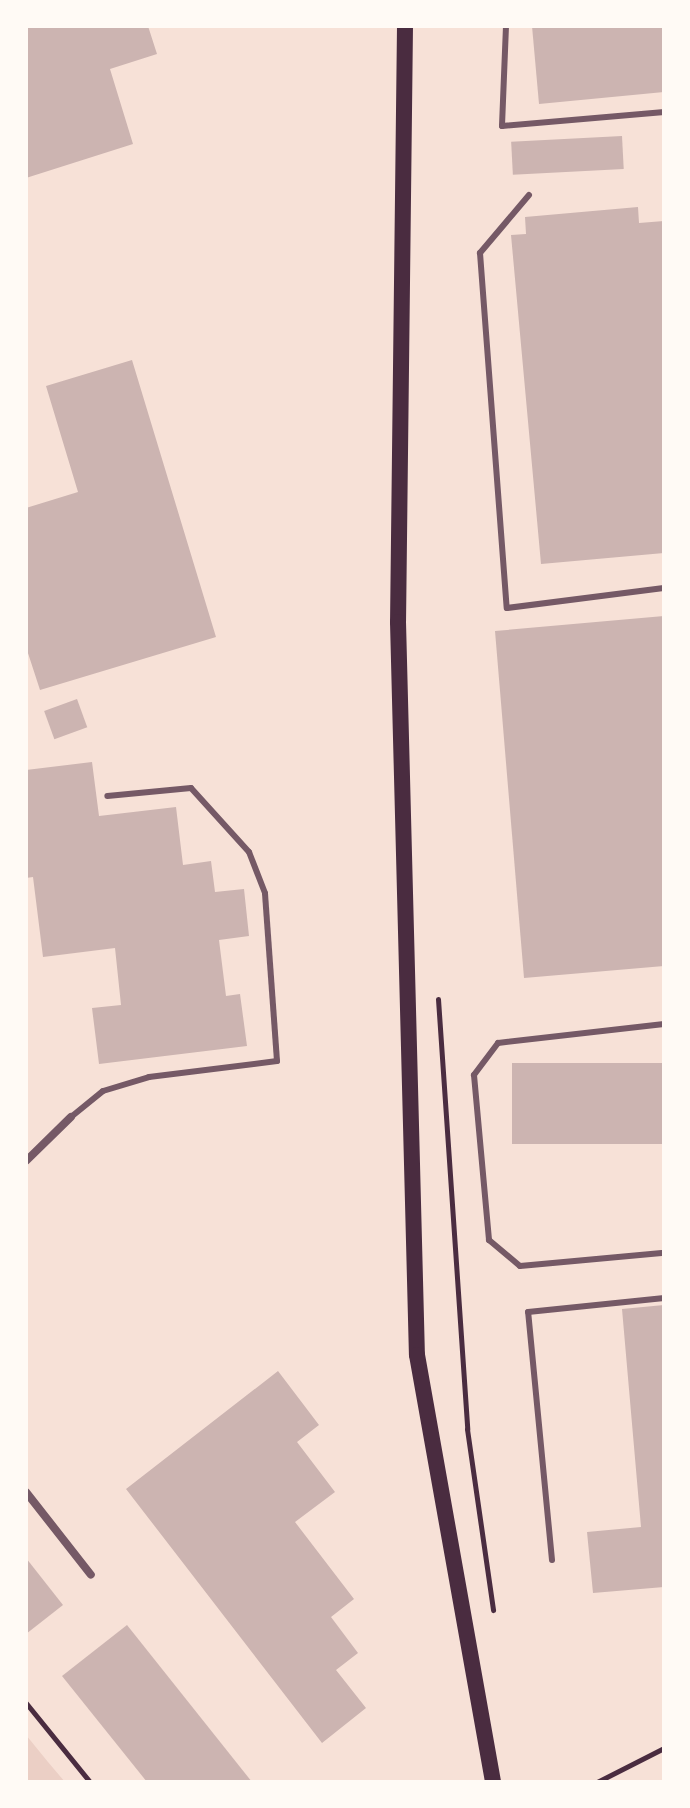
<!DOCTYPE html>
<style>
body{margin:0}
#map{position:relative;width:690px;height:1808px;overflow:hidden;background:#f7e1d7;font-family:"PT Sans",sans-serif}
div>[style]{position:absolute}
.green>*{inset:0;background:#ebcfc5}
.building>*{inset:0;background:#ccb4b1;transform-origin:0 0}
.path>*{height:5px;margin:-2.5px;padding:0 2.5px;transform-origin:2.5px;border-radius:2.5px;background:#4a2c40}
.service>*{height:6px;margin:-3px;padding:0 3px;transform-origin:3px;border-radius:3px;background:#755966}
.minor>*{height:8px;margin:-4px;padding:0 4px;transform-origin:4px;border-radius:4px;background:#755966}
.secondary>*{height:16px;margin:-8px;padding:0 8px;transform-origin:8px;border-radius:8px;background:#4a2c40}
span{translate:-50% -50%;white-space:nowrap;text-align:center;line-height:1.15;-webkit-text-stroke:8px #fffaf5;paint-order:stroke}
.frame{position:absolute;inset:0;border:28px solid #fffaf5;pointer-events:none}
</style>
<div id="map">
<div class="green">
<div style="clip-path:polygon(26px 1735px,48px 1762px,65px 1782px,26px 1782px)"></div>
</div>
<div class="building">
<div style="clip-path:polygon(26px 26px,148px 26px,157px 54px,110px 69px,133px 144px,26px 178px)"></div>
<div style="clip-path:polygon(532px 26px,664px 26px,664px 92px,539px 104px)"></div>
<div style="left:622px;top:136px;width:33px;height:111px;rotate:87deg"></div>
<div style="clip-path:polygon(638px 207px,639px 223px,664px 221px,664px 553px,541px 564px,511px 235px,526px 234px,525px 217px)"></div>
<div style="clip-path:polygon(132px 360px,216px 637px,40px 690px,26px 647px,26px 508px,78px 492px,46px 386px)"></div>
<div style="clip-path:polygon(664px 616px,664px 966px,524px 978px,495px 631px)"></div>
<div style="left:77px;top:699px;width:30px;height:35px;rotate:70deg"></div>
<div style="clip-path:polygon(92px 762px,99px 816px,176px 807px,183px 865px,211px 861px,215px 892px,244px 889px,249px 936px,219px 940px,226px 996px,240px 994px,247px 1046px,99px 1064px,92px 1008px,121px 1005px,115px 948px,43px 957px,33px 877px,26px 878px,26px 770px)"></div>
<div style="left:664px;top:1063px;width:81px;height:152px;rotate:90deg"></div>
<div style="clip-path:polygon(664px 1305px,664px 1587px,593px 1593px,587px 1532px,641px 1527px,622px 1309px)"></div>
<div style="clip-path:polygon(278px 1371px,319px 1425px,297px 1442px,335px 1492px,295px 1522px,354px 1599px,331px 1617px,358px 1653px,336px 1670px,366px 1708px,322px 1743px,126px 1489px)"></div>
<div style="clip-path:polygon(26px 1558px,63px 1605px,26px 1634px)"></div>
<div style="clip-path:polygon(127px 1625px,252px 1782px,147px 1782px,62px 1676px)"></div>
</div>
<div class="path">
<div style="left:438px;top:999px;width:431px;rotate:86.1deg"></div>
<div style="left:467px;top:1429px;width:183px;rotate:81.8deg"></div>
<div style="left:26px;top:1703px;width:102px;rotate:51deg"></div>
<div style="left:597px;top:1782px;width:75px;rotate:-26.9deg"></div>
</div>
<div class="service">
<div style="left:506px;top:26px;width:100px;rotate:92.3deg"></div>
<div style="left:502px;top:126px;width:163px;rotate:-4.9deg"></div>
<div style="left:529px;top:195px;width:76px;rotate:130.2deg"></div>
<div style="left:480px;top:253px;width:356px;rotate:85.7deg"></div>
<div style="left:507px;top:608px;width:158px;rotate:-7.3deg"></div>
<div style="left:664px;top:1024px;width:167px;rotate:173.5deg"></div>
<div style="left:498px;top:1043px;width:40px;rotate:127deg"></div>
<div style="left:474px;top:1075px;width:166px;rotate:84.8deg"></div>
<div style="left:489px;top:1240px;width:40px;rotate:40deg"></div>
<div style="left:520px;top:1266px;width:145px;rotate:-5.2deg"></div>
<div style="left:71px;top:1117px;width:41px;rotate:-39.1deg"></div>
<div style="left:103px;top:1091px;width:48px;rotate:-16.9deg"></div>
<div style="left:149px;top:1077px;width:129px;rotate:-7.1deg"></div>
<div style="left:277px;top:1061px;width:168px;rotate:-94.1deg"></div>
<div style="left:265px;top:893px;width:44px;rotate:-111.3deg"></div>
<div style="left:249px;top:852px;width:86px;rotate:-132.2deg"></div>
<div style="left:191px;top:788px;width:84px;rotate:174.6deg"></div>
<div style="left:552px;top:1560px;width:249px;rotate:-95.5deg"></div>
<div style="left:528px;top:1312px;width:137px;rotate:-5.9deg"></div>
</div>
<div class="minor">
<div style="left:26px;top:1161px;width:63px;rotate:-44.4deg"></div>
<div style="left:26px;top:1492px;width:105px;rotate:51.9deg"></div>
</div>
<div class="secondary">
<div style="left:405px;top:26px;width:596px;rotate:90.67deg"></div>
<div style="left:398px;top:622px;width:733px;rotate:88.52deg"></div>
<div style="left:417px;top:1355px;width:434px;rotate:79.9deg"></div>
</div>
<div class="frame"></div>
</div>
